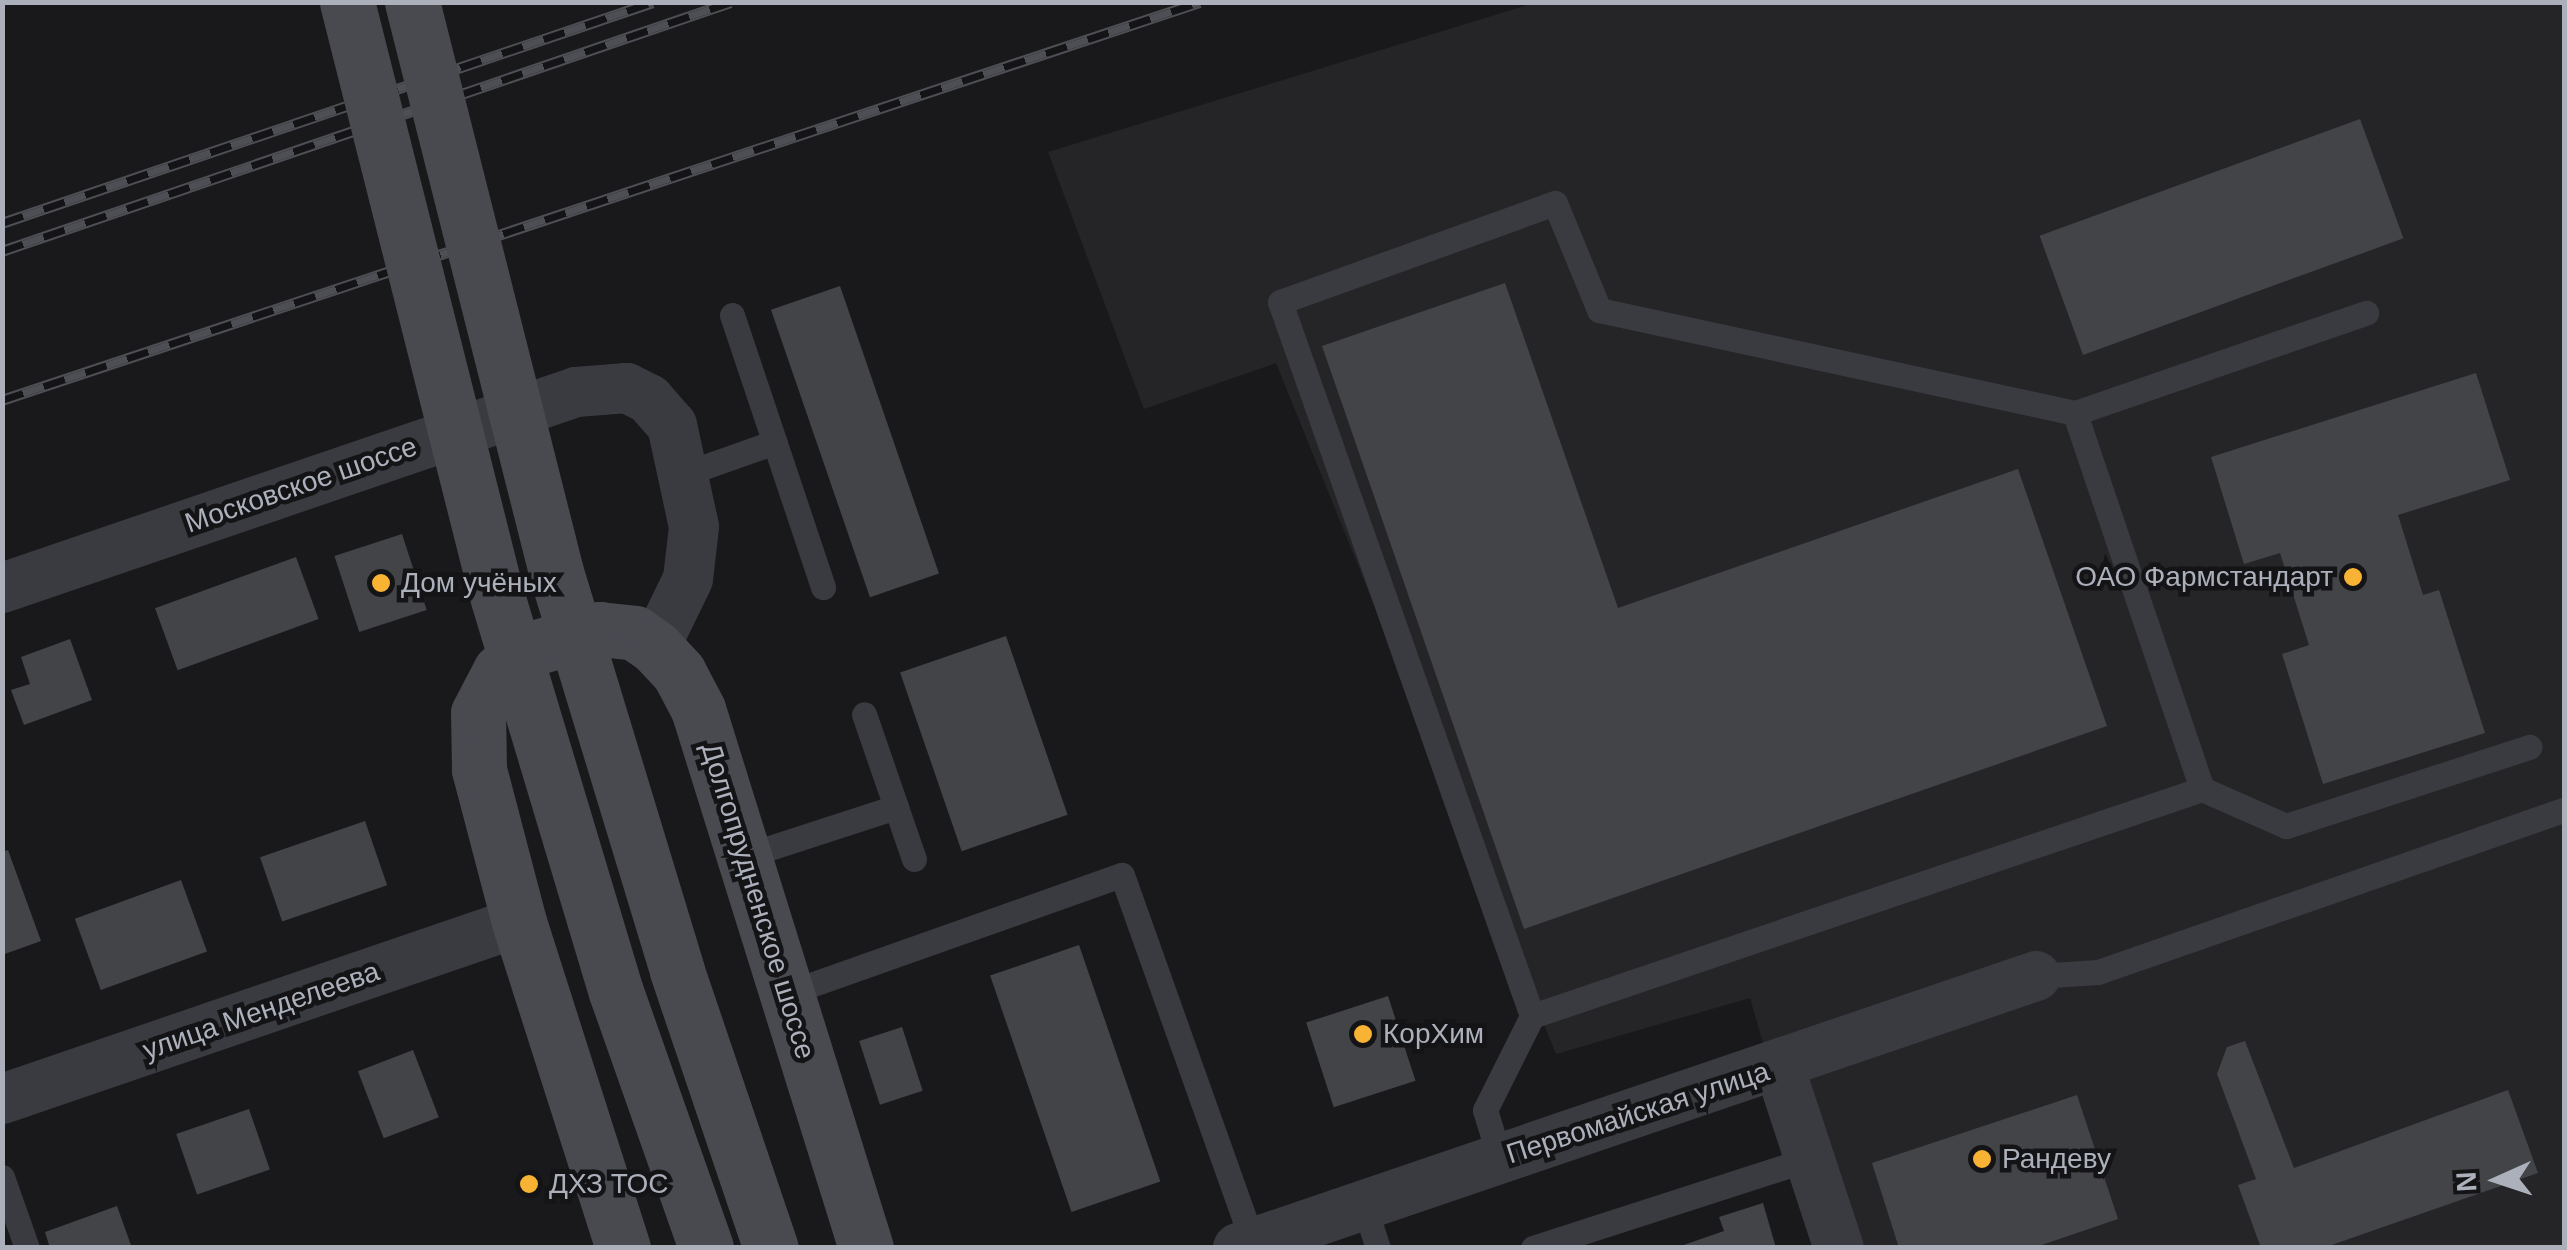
<!DOCTYPE html>
<meta charset="utf-8">
<style>
body{margin:0}
#map{position:relative;width:2567px;height:1250px;overflow:hidden;background:#19191b;font-family:Arial,sans-serif}
div>[style]{position:absolute}
.built>*{inset:0;background:#252528}
.building>*{inset:0;background:#434448;transform-origin:0 0}
.lane>*{height:25px;margin:-12.5px;padding:0 12.5px;transform-origin:12.5px;border-radius:12.5px;background:#3a3b40}
.street>*{height:50px;margin:-25px;padding:0 25px;transform-origin:25px;border-radius:25px;background:#3a3b40}
.secondary>*{height:55px;margin:-27.5px;padding:0 27.5px;transform-origin:27.5px;border-radius:27.5px;background:#484a50}
.rail>*{height:11px;margin-top:-5.5px;transform-origin:0;background:repeating-linear-gradient(90deg,#141416 0 22px,#4d4f55 0 44px);box-sizing:border-box;border-block:2px solid #4d4f55}
.secondary-bridge>*{height:55px;margin:-27.5px;padding:0 27.5px;transform-origin:27.5px;border-radius:27.5px;background:#484a50}
.dots>*{width:28px;height:28px;translate:-50% -50%;box-sizing:border-box;border:5px solid #141416;border-radius:50%}
span{translate:-50% -50%;white-space:nowrap;text-align:center;line-height:1.15;-webkit-text-stroke:9px #141416;paint-order:stroke}
.street-label{font-size:28px;color:#abb0bb}
.poi-label{font-size:28px;color:#abb0bb}
.right{translate:-100% -50%;text-align:right}
.left{translate:0 -50%;text-align:left}
.frame{position:absolute;inset:0;border:5px solid #abb0bb;pointer-events:none}
.north{position:absolute;left:2447px;top:1130px;width:100px;height:100px;-webkit-text-stroke:8px #141416;paint-order:stroke;rotate:267deg;font-size:28px;font-weight:700;line-height:40px;text-align:center;color:#abb0bb}
.north::after{content:'';display:block;margin:auto;width:35px;height:45px;background:#abb0bb;clip-path:polygon(50% 0,100% 100%,50% 72%,0 100%)}
</style>
<div id="map">
<div class="built">
<div style="clip-path:polygon(1534px 3px,2564px 3px,2564px 1247px,1822px 1247px,1750px 998px,1556px 1054px,1276px 363px,1144px 409px,1048px 152px)"></div>
</div>
<div class="building">
<div style="left:2360px;top:119px;width:127px;height:341px;rotate:70deg"></div>
<div style="clip-path:polygon(1505px 283px,1618px 608px,2018px 469px,2107px 726px,1524px 929px,1322px 346px)"></div>
<div style="left:840px;top:286px;width:304px;height:73px;rotate:71deg"></div>
<div style="clip-path:polygon(2476px 373px,2510px 480px,2398px 515px,2423px 595px,2439px 590px,2485px 733px,2323px 784px,2282px 654px,2309px 645px,2280px 553px,2244px 564px,2211px 457px)"></div>
<div style="left:402px;top:534px;width:80px;height:71px;rotate:72deg"></div>
<div style="left:296px;top:557px;width:66px;height:150px;rotate:70deg"></div>
<div style="left:1006px;top:636px;width:189px;height:112px;rotate:71deg"></div>
<div style="clip-path:polygon(70px 639px,92px 700px,24px 725px,11px 690px,30px 684px,21px 657px)"></div>
<div style="left:365px;top:821px;width:68px;height:111px;rotate:71deg"></div>
<div style="clip-path:polygon(8px 850px,41px 941px,2px 955px,2px 852px)"></div>
<div style="left:181px;top:880px;width:76px;height:113px;rotate:70deg"></div>
<div style="left:1079px;top:945px;width:250px;height:94px;rotate:71deg"></div>
<div style="left:1388px;top:996px;width:89px;height:86px;rotate:72deg"></div>
<div style="left:902px;top:1027px;width:67px;height:45px;rotate:72deg"></div>
<div style="clip-path:polygon(2245px 1041px,2294px 1168px,2508px 1090px,2538px 1173px,2323px 1248px,2261px 1248px,2238px 1185px,2256px 1179px,2217px 1074px,2227px 1047px)"></div>
<div style="left:413px;top:1050px;width:72px;height:59px;rotate:69deg"></div>
<div style="clip-path:polygon(2077px 1095px,2118px 1219px,2033px 1248px,1899px 1248px,1872px 1163px)"></div>
<div style="left:249px;top:1109px;width:64px;height:77px;rotate:71deg"></div>
<div style="clip-path:polygon(1763px 1203px,1776px 1248px,1675px 1248px,1724px 1231px,1719px 1217px)"></div>
<div style="clip-path:polygon(117px 1206px,132px 1248px,50px 1248px,45px 1232px)"></div>
</div>
<div class="lane">
<div style="left:732px;top:315px;width:287px;rotate:71.5deg"></div>
<div style="left:687px;top:473px;width:93px;rotate:-19.4deg"></div>
<div style="left:2202px;top:789px;width:92px;rotate:23.8deg"></div>
<div style="left:2286px;top:826px;width:256px;rotate:-18deg"></div>
<div style="left:896px;top:807px;width:55px;rotate:70.9deg"></div>
<div style="left:745px;top:856px;width:159px;rotate:-18deg"></div>
<div style="left:896px;top:807px;width:98px;rotate:-109deg"></div>
<div style="left:2036px;top:976px;width:62px;rotate:-3.7deg"></div>
<div style="left:2098px;top:972px;width:493px;rotate:-19.2deg"></div>
<div style="left:788px;top:993px;width:354px;rotate:-19.5deg"></div>
<div style="left:1122px;top:875px;width:390px;rotate:70.4deg"></div>
<div style="left:1532px;top:1016px;width:757px;rotate:-109.44deg"></div>
<div style="left:1280px;top:302px;width:292px;rotate:-19.8deg"></div>
<div style="left:1555px;top:203px;width:116px;rotate:67.6deg"></div>
<div style="left:1599px;top:310px;width:487px;rotate:12.2deg"></div>
<div style="left:1500px;top:1159px;width:51px;rotate:-107deg"></div>
<div style="left:1485px;top:1110px;width:105px;rotate:-63.4deg"></div>
<div style="left:1532px;top:1016px;width:707px;rotate:-18.72deg"></div>
<div style="left:2202px;top:789px;width:397px;rotate:-108.7deg"></div>
<div style="left:2075px;top:413px;width:308px;rotate:-19deg"></div>
<div style="left:2px;top:1177px;width:75px;rotate:70.6deg"></div>
<div style="left:1364px;top:1205px;width:45px;rotate:72deg"></div>
<div style="left:1533px;top:1248px;width:290px;rotate:-17.9deg"></div>
</div>
<div class="street">
<div style="left:2px;top:588px;width:607px;rotate:-18.85deg"></div>
<div style="left:576px;top:392px;width:51px;rotate:-4.5deg"></div>
<div style="left:627px;top:388px;width:25px;rotate:27deg"></div>
<div style="left:649px;top:399px;width:35px;rotate:49deg"></div>
<div style="left:672px;top:425px;width:104px;rotate:77.8deg"></div>
<div style="left:694px;top:527px;width:52px;rotate:96.6deg"></div>
<div style="left:688px;top:579px;width:76px;rotate:115.9deg"></div>
<div style="left:1779px;top:1066px;width:192px;rotate:71.8deg"></div>
<div style="left:2px;top:1099px;width:546px;rotate:-18.9deg"></div>
<div style="left:1238px;top:1248px;width:843px;rotate:-18.82deg"></div>
</div>
<div class="secondary">
<div style="left:677px;top:971px;width:293px;rotate:71.3deg"></div>
<div style="left:616px;top:992px;width:271px;rotate:70.6deg"></div>
<div style="left:623px;top:1248px;width:342px;rotate:-107.7deg"></div>
<div style="left:519px;top:922px;width:158px;rotate:-104.7deg"></div>
<div style="left:479px;top:769px;width:56px;rotate:-91deg"></div>
<div style="left:478px;top:713px;width:47px;rotate:-62.4deg"></div>
<div style="left:500px;top:671px;width:37px;rotate:-36deg"></div>
<div style="left:530px;top:649px;width:72px;rotate:-16.2deg"></div>
<div style="left:599px;top:629px;width:36px;rotate:6deg"></div>
<div style="left:635px;top:633px;width:24px;rotate:35deg"></div>
<div style="left:655px;top:647px;width:35px;rotate:47deg"></div>
<div style="left:679px;top:673px;width:41px;rotate:62.2deg"></div>
<div style="left:698px;top:709px;width:565px;rotate:72.69deg"></div>
</div>
<div class="rail">
<div style="left:2px;top:223px;width:687px;rotate:-18.75deg"></div>
<div style="left:2px;top:251px;width:770px;rotate:-18.86deg"></div>
<div style="left:2px;top:400px;width:1262px;rotate:-18.38deg"></div>
</div>
<div class="secondary-bridge">
<div style="left:347px;top:2px;width:605px;rotate:75.85deg"></div>
<div style="left:495px;top:589px;width:421px;rotate:73.3deg"></div>
<div style="left:412px;top:2px;width:588px;rotate:75.82deg"></div>
<div style="left:556px;top:572px;width:417px;rotate:73.1deg"></div>
</div>
<div class="dots">
<div style="left:2353px;top:577px;background:#f8b334"></div>
<div style="left:381px;top:583px;background:#f8b334"></div>
<div style="left:1363px;top:1034px;background:#f8b334"></div>
<div style="left:1982px;top:1159px;background:#f8b334"></div>
<div style="left:529px;top:1184px;background:#f8b334"></div>
</div>
<div class="street-label">
<span style="left:301px;top:485px;rotate:-19deg">Московское шоссе</span>
<span style="left:758px;top:901px;rotate:73deg">Долгопрудненское шоссе</span>
<span style="left:261px;top:1011px;rotate:-19deg">улица Менделеева</span>
<span style="left:1638px;top:1113px;rotate:-18deg">Первомайская улица</span>
</div>
<div class="poi-label">
<span class="right" style="left:2333px;top:577px">ОАО Фармстандарт</span>
<span class="left" style="left:401px;top:583px">Дом учёных</span>
<span class="left" style="left:1383px;top:1034px">КорХим</span>
<span class="left" style="left:2002px;top:1159px">Рандеву</span>
<span class="left" style="left:549px;top:1184px">ДХЗ ТОС</span>
</div>
<div class="frame"></div>
<div class="north">N</div>
</div>
